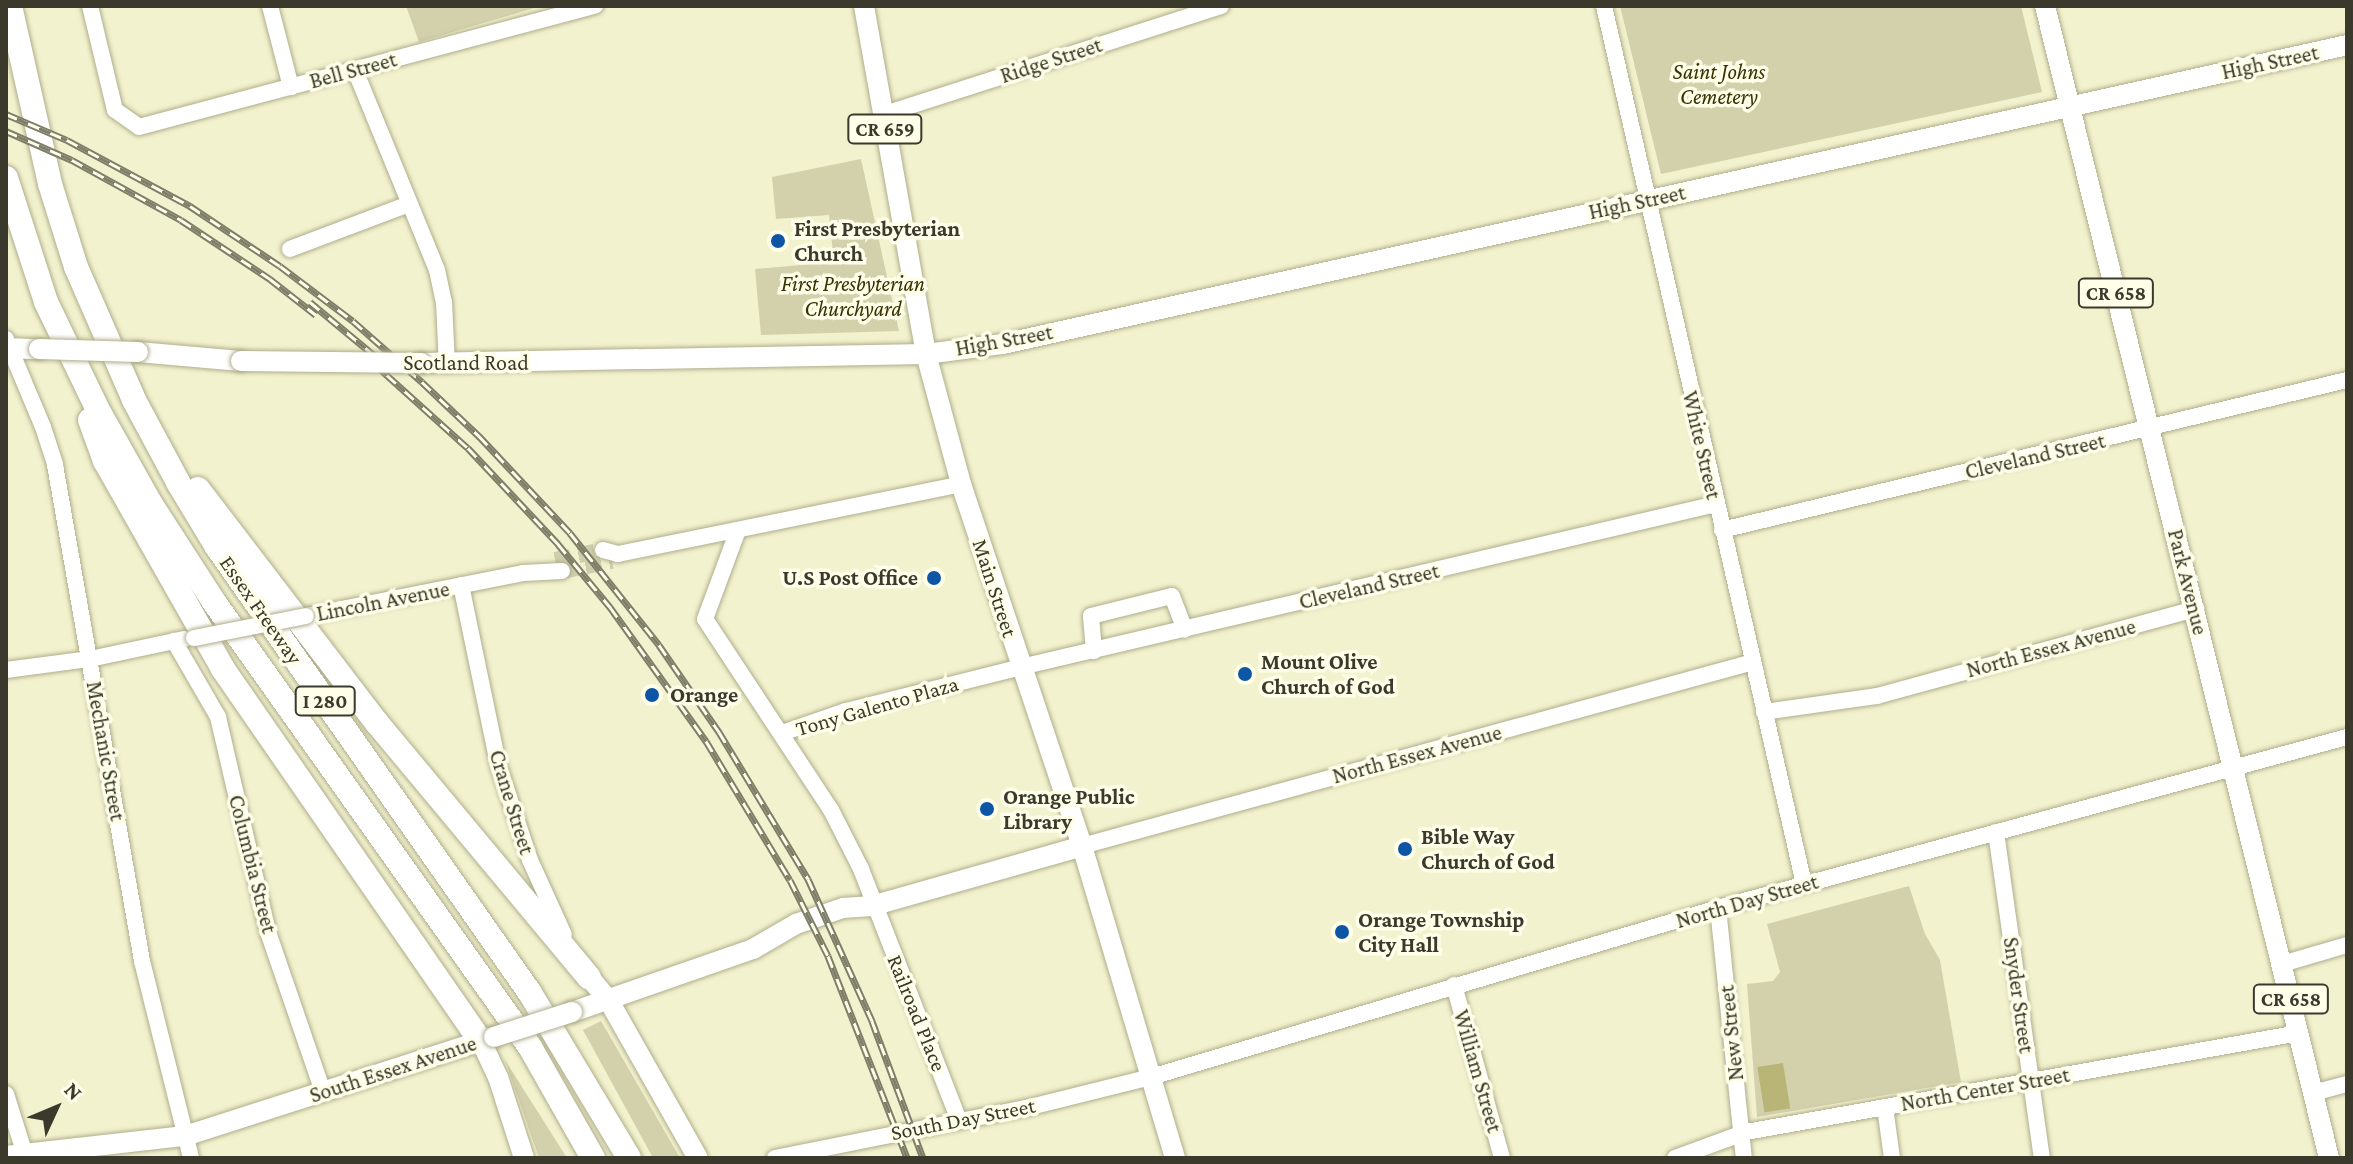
<!DOCTYPE html>
<style>
body{margin:0}
#map{position:relative;width:2353px;height:1164px;overflow:hidden;background:#f3f2ce;font-family:"Crimson Pro",serif}
div>[style]{position:absolute}
.green>*{inset:0;background:#d3d1ab}
.water>*{inset:0;background:#b8b577;transform-origin:0 0}
.minor-tunnel>*{height:16px;margin-top:-8px;transform-origin:0;background:repeating-linear-gradient(90deg,#cecdad 0 16px,transparent 0 24px)}
.roads{filter:drop-shadow(0 0 2px #afad8b) drop-shadow(0 0 2px #afad8b)}
.minor>*{height:16px;margin:-8px;padding:0 8px;transform-origin:8px;border-radius:8px;background:#fff}
.major>*{height:20px;margin:-10px;padding:0 10px;transform-origin:10px;border-radius:10px;background:#fff}
.highway>*{height:24px;margin:-12px;padding:0 12px;transform-origin:12px;border-radius:12px;background:#fff}
.rail>*{height:7px;margin-top:-3.5px;transform-origin:0;background:repeating-linear-gradient(90deg,#fffee9 0 12px,#7f7e68 0 24px);box-sizing:border-box;border-block:2px solid #7f7e68}
.bridges{filter:drop-shadow(0 0 2px #afad8b) drop-shadow(0 0 2px #afad8b)}
.minor-bridge>*{height:16px;margin:-8px;padding:0 8px;transform-origin:8px;border-radius:8px;background:#fff}
.major-bridge>*{height:20px;margin:-10px;padding:0 10px;transform-origin:10px;border-radius:10px;background:#fff}
.dots>*{width:22px;height:22px;translate:-50% -50%;box-sizing:border-box;border:4px solid #fffee9;border-radius:50%}
span{translate:-50% -50%;white-space:nowrap;text-align:center;line-height:1.15;-webkit-text-stroke:7px #fffee9;paint-order:stroke}
.shield-label span{padding:2px 6px;background:#fffee9;border:2px solid;border-radius:6px;-webkit-text-stroke-width:0}
.shield-label{font-size:20px;color:#3a392b;font-weight:700}
.street-label{font-size:22px;color:#3a392b}
.park-label{font-size:22px;color:#363200;font-style:italic}
.poi-label{font-size:22px;color:#3a392b;font-weight:700}
.left{translate:0 -50%;text-align:left}
.right{translate:-100% -50%;text-align:right}
.frame{position:absolute;inset:0;border:8px solid #3a392b;pointer-events:none}
.north{position:absolute;left:16px;top:1068px;width:80px;height:80px;-webkit-text-stroke:6px #fffee9;paint-order:stroke;rotate:46deg;font-size:22px;font-weight:700;line-height:32px;text-align:center;color:#3a392b}
.north::after{content:'';display:block;margin:auto;width:28px;height:36px;background:#3a392b;clip-path:polygon(50% 0,100% 100%,50% 72%,0 100%)}
</style>
<div id="map">
<div class="green">
<div style="clip-path:polygon(406px 6px,541px 6px,419px 42px)"></div>
<div style="clip-path:polygon(1620px 6px,2021px 6px,2042px 92px,1661px 174px)"></div>
<div style="clip-path:polygon(861px 159px,899px 331px,761px 335px,755px 269px,834px 262px,829px 215px,776px 219px,772px 177px)"></div>
<div style="clip-path:polygon(1909px 886px,1925px 934px,1940px 960px,1961px 1082px,1757px 1117px,1747px 984px,1773px 981px,1780px 972px,1767px 924px)"></div>
<div style="clip-path:polygon(601px 1021px,680px 1158px,653px 1158px,583px 1030px)"></div>
<div style="clip-path:polygon(505px 1060px,567px 1158px,539px 1158px)"></div>
</div>
<div class="water">
<div style="left:1783px;top:1063px;width:46px;height:26px;rotate:81deg"></div>
</div>
<div class="minor-tunnel">
<div style="left:555px;top:560px;width:49px;rotate:-11.8deg"></div>
<div style="left:562px;top:571px;width:51px;rotate:-11.3deg"></div>
</div>
<div class="roads">
<div class="minor">
<div style="left:90px;top:6px;width:107px;rotate:76.5deg"></div>
<div style="left:115px;top:110px;width:29px;rotate:35deg"></div>
<div style="left:139px;top:127px;width:472px;rotate:-14.9deg"></div>
<div style="left:270px;top:6px;width:84px;rotate:75.5deg"></div>
<div style="left:1604px;top:6px;width:900px;rotate:77.17deg"></div>
<div style="left:355px;top:70px;width:216px;rotate:67.7deg"></div>
<div style="left:437px;top:270px;width:33px;rotate:78deg"></div>
<div style="left:444px;top:302px;width:63px;rotate:87.3deg"></div>
<div style="left:882px;top:115px;width:356px;rotate:-17.8deg"></div>
<div style="left:290px;top:249px;width:127px;rotate:-20.7deg"></div>
<div style="left:6px;top:339px;width:95px;rotate:67.2deg"></div>
<div style="left:43px;top:427px;width:40px;rotate:72deg"></div>
<div style="left:55px;top:465px;width:504px;rotate:80.05deg"></div>
<div style="left:142px;top:961px;width:203px;rotate:76deg"></div>
<div style="left:738px;top:530px;width:95px;rotate:110.3deg"></div>
<div style="left:705px;top:619px;width:229px;rotate:56.6deg"></div>
<div style="left:831px;top:810px;width:66px;rotate:63deg"></div>
<div style="left:861px;top:869px;width:270px;rotate:68.7deg"></div>
<div style="left:1722px;top:530px;width:643px;rotate:-13.5deg"></div>
<div style="left:603px;top:550px;width:16px;rotate:15deg"></div>
<div style="left:618px;top:554px;width:350px;rotate:-11.5deg"></div>
<div style="left:461px;top:585px;width:183px;rotate:78.3deg"></div>
<div style="left:498px;top:764px;width:101px;rotate:71.6deg"></div>
<div style="left:530px;top:860px;width:82px;rotate:65.6deg"></div>
<div style="left:306px;top:616px;width:221px;rotate:-11.2deg"></div>
<div style="left:523px;top:573px;width:39px;rotate:-3deg"></div>
<div style="left:174px;top:641px;width:88px;rotate:59.9deg"></div>
<div style="left:218px;top:717px;width:221px;rotate:76.9deg"></div>
<div style="left:268px;top:932px;width:169px;rotate:71deg"></div>
<div style="left:1094px;top:651px;width:35px;rotate:-95deg"></div>
<div style="left:1091px;top:616px;width:83px;rotate:-13.9deg"></div>
<div style="left:1172px;top:596px;width:36px;rotate:69deg"></div>
<div style="left:6px;top:670px;width:85px;rotate:-7.5deg"></div>
<div style="left:90px;top:659px;width:96px;rotate:-12deg"></div>
<div style="left:1764px;top:712px;width:114px;rotate:-8.1deg"></div>
<div style="left:1877px;top:696px;width:331px;rotate:-15.3deg"></div>
<div style="left:782px;top:733px;width:68px;rotate:-19deg"></div>
<div style="left:846px;top:711px;width:180px;rotate:-14.1deg"></div>
<div style="left:1021px;top:667px;width:714px;rotate:-13.2deg"></div>
<div style="left:1996px;top:832px;width:329px;rotate:82deg"></div>
<div style="left:1082px;top:846px;width:696px;rotate:-15.33deg"></div>
<div style="left:1718px;top:908px;width:251px;rotate:84.1deg"></div>
<div style="left:2282px;top:964px;width:68px;rotate:-16.3deg"></div>
<div style="left:1454px;top:985px;width:180px;rotate:74.5deg"></div>
<div style="left:2313px;top:1093px;width:35px;rotate:-15deg"></div>
<div style="left:6px;top:1094px;width:67px;rotate:72.6deg"></div>
<div style="left:1885px;top:1107px;width:51px;rotate:82.2deg"></div>
<div style="left:775px;top:1158px;width:256px;rotate:-11.3deg"></div>
<div style="left:1026px;top:1108px;width:129px;rotate:-13.9deg"></div>
<div style="left:1151px;top:1077px;width:592px;rotate:-16.6deg"></div>
<div style="left:1718px;top:908px;width:652px;rotate:-15.21deg"></div>
<div style="left:1675px;top:1158px;width:76px;rotate:-20.1deg"></div>
<div style="left:1746px;top:1132px;width:562px;rotate:-10.15deg"></div>
</div>
<div class="major">
<div style="left:864px;top:6px;width:353px;rotate:79.9deg"></div>
<div style="left:926px;top:354px;width:135px;rotate:74.9deg"></div>
<div style="left:961px;top:484px;width:382px;rotate:71.5deg"></div>
<div style="left:1082px;top:846px;width:326px;rotate:73.4deg"></div>
<div style="left:2045px;top:6px;width:1186px;rotate:76.15deg"></div>
<div style="left:6px;top:348px;width:33px;rotate:2deg"></div>
<div style="left:138px;top:352px;width:103px;rotate:5deg"></div>
<div style="left:421px;top:363px;width:505px;rotate:-1.02deg"></div>
<div style="left:926px;top:354px;width:78px;rotate:-7.4deg"></div>
<div style="left:1003px;top:344px;width:1377px;rotate:-12.54deg"></div>
<div style="left:589px;top:977px;width:31px;rotate:50deg"></div>
<div style="left:609px;top:1001px;width:180px;rotate:60.5deg"></div>
<div style="left:572px;top:1012px;width:192px;rotate:-19.2deg"></div>
<div style="left:753px;top:949px;width:50px;rotate:-30.2deg"></div>
<div style="left:796px;top:924px;width:50px;rotate:-18.8deg"></div>
<div style="left:843px;top:908px;width:29px;rotate:-4deg"></div>
<div style="left:872px;top:906px;width:218px;rotate:-15.9deg"></div>
<div style="left:481px;top:1041px;width:40px;rotate:65deg"></div>
<div style="left:498px;top:1077px;width:85px;rotate:72.2deg"></div>
<div style="left:6px;top:1156px;width:180px;rotate:-6.4deg"></div>
<div style="left:185px;top:1136px;width:324px;rotate:-17.8deg"></div>
</div>
<div class="highway">
<div style="left:10px;top:6px;width:182px;rotate:77.3deg"></div>
<div style="left:50px;top:184px;width:87px;rotate:72.6deg"></div>
<div style="left:76px;top:267px;width:145px;rotate:66.4deg"></div>
<div style="left:134px;top:400px;width:95px;rotate:61.8deg"></div>
<div style="left:179px;top:484px;width:74px;rotate:58.9deg"></div>
<div style="left:217px;top:547px;width:545px;rotate:54.94deg"></div>
<div style="left:530px;top:993px;width:192px;rotate:59deg"></div>
<div style="left:6px;top:178px;width:130px;rotate:72.1deg"></div>
<div style="left:46px;top:302px;width:120px;rotate:64.3deg"></div>
<div style="left:98px;top:410px;width:104px;rotate:60.7deg"></div>
<div style="left:149px;top:501px;width:120px;rotate:57.2deg"></div>
<div style="left:214px;top:602px;width:546px;rotate:54.62deg"></div>
<div style="left:530px;top:1047px;width:128px;rotate:60.4deg"></div>
<div style="left:90px;top:420px;width:44px;rotate:69.9deg"></div>
<div style="left:105px;top:461px;width:239px;rotate:60.4deg"></div>
<div style="left:223px;top:669px;width:453px;rotate:55.3deg"></div>
<div style="left:198px;top:489px;width:295px;rotate:52.6deg"></div>
<div style="left:377px;top:723px;width:331px;rotate:50.2deg"></div>
</div>
</div>
<div class="rail">
<div style="left:6px;top:114px;width:66px;rotate:23.1deg"></div>
<div style="left:67px;top:140px;width:140px;rotate:28.2deg"></div>
<div style="left:190px;top:206px;width:108px;rotate:33.7deg"></div>
<div style="left:280px;top:266px;width:91px;rotate:37deg"></div>
<div style="left:353px;top:321px;width:92px;rotate:41.5deg"></div>
<div style="left:422px;top:382px;width:79px;rotate:43.5deg"></div>
<div style="left:479px;top:436px;width:133px;rotate:46.8deg"></div>
<div style="left:570px;top:533px;width:143px;rotate:51.5deg"></div>
<div style="left:659px;top:645px;width:106px;rotate:55.4deg"></div>
<div style="left:719px;top:732px;width:172px;rotate:58.8deg"></div>
<div style="left:808px;top:879px;width:156px;rotate:65.7deg"></div>
<div style="left:872px;top:1021px;width:146px;rotate:69.6deg"></div>
<div style="left:6px;top:131px;width:72px;rotate:23.7deg"></div>
<div style="left:72px;top:160px;width:124px;rotate:28.8deg"></div>
<div style="left:181px;top:220px;width:107px;rotate:33.5deg"></div>
<div style="left:270px;top:279px;width:58px;rotate:38deg"></div>
<div style="left:310px;top:302px;width:92px;rotate:39.7deg"></div>
<div style="left:369px;top:359px;width:133px;rotate:42deg"></div>
<div style="left:468px;top:448px;width:132px;rotate:46.8deg"></div>
<div style="left:558px;top:544px;width:82px;rotate:50.5deg"></div>
<div style="left:610px;top:607px;width:165px;rotate:54.4deg"></div>
<div style="left:706px;top:741px;width:162px;rotate:58.9deg"></div>
<div style="left:790px;top:880px;width:85px;rotate:63.4deg"></div>
<div style="left:828px;top:956px;width:217px;rotate:68.6deg"></div>
</div>
<div class="bridges">
<div class="minor-bridge">
<div style="left:194px;top:638px;width:114px;rotate:-11.1deg"></div>
</div>
<div class="major-bridge">
<div style="left:39px;top:349px;width:99px;rotate:1.7deg"></div>
<div style="left:241px;top:361px;width:180px;rotate:0.6deg"></div>
<div style="left:494px;top:1037px;width:82px;rotate:-17.8deg"></div>
</div>
</div>
<div class="dots">
<div style="left:778px;top:241px;background:#0c56a5"></div>
<div style="left:934px;top:578px;background:#0c56a5"></div>
<div style="left:1245px;top:674px;background:#0c56a5"></div>
<div style="left:652px;top:695px;background:#0c56a5"></div>
<div style="left:987px;top:809px;background:#0c56a5"></div>
<div style="left:1405px;top:849px;background:#0c56a5"></div>
<div style="left:1342px;top:932px;background:#0c56a5"></div>
</div>
<div class="shield-label">
<span style="left:885px;top:129px">CR 659</span>
<span style="left:2116px;top:293px">CR 658</span>
<span style="left:325px;top:701px">I 280</span>
<span style="left:2291px;top:999px">CR 658</span>
</div>
<div class="street-label">
<span style="left:1051px;top:60px;rotate:-18deg">Ridge Street</span>
<span style="left:2270px;top:62px;rotate:-12deg">High Street</span>
<span style="left:353px;top:70px;rotate:-15deg">Bell Street</span>
<span style="left:1637px;top:202px;rotate:-12deg">High Street</span>
<span style="left:1004px;top:340px;rotate:-10deg">High Street</span>
<span style="left:466px;top:363px">Scotland Road</span>
<span style="left:1702px;top:445px;rotate:77deg">White Street</span>
<span style="left:2035px;top:456px;rotate:-13deg">Cleveland Street</span>
<span style="left:2188px;top:582px;rotate:76deg">Park Avenue</span>
<span style="left:1369px;top:586px;rotate:-13deg">Cleveland Street</span>
<span style="left:995px;top:588px;rotate:72deg">Main Street</span>
<span style="left:383px;top:601px;rotate:-11deg">Lincoln Avenue</span>
<span style="left:261px;top:610px;rotate:55deg">Essex Freeway</span>
<span style="left:2051px;top:648px;rotate:-15deg">North Essex Avenue</span>
<span style="left:877px;top:706px;rotate:-16deg">Tony Galento Plaza</span>
<span style="left:106px;top:751px;rotate:80deg">Mechanic Street</span>
<span style="left:1417px;top:754px;rotate:-15deg">North Essex Avenue</span>
<span style="left:512px;top:802px;rotate:73deg">Crane Street</span>
<span style="left:253px;top:864px;rotate:76deg">Columbia Street</span>
<span style="left:1747px;top:901px;rotate:-16deg">North Day Street</span>
<span style="left:2019px;top:995px;rotate:82deg">Snyder Street</span>
<span style="left:917px;top:1013px;rotate:68deg">Railroad Place</span>
<span style="left:1731px;top:1033px;rotate:-96deg">New Street</span>
<span style="left:393px;top:1069px;rotate:-18deg">South Essex Avenue</span>
<span style="left:1478px;top:1071px;rotate:74deg">William Street</span>
<span style="left:1985px;top:1089px;rotate:-10deg">North Center Street</span>
<span style="left:963px;top:1119px;rotate:-11deg">South Day Street</span>
</div>
<div class="park-label">
<span style="left:1719px;top:84px">Saint Johns<br>Cemetery</span>
<span style="left:853px;top:296px">First Presbyterian<br>Churchyard</span>
</div>
<div class="poi-label">
<span class="left" style="left:794px;top:241px">First Presbyterian<br>Church</span>
<span class="right" style="left:918px;top:578px">U.S Post Office</span>
<span class="left" style="left:1261px;top:674px">Mount Olive<br>Church of God</span>
<span class="left" style="left:670px;top:695px">Orange</span>
<span class="left" style="left:1003px;top:809px">Orange Public<br>Library</span>
<span class="left" style="left:1421px;top:849px">Bible Way<br>Church of God</span>
<span class="left" style="left:1358px;top:932px">Orange Township<br>City Hall</span>
</div>
<div class="frame"></div>
<div class="north">N</div>
</div>
